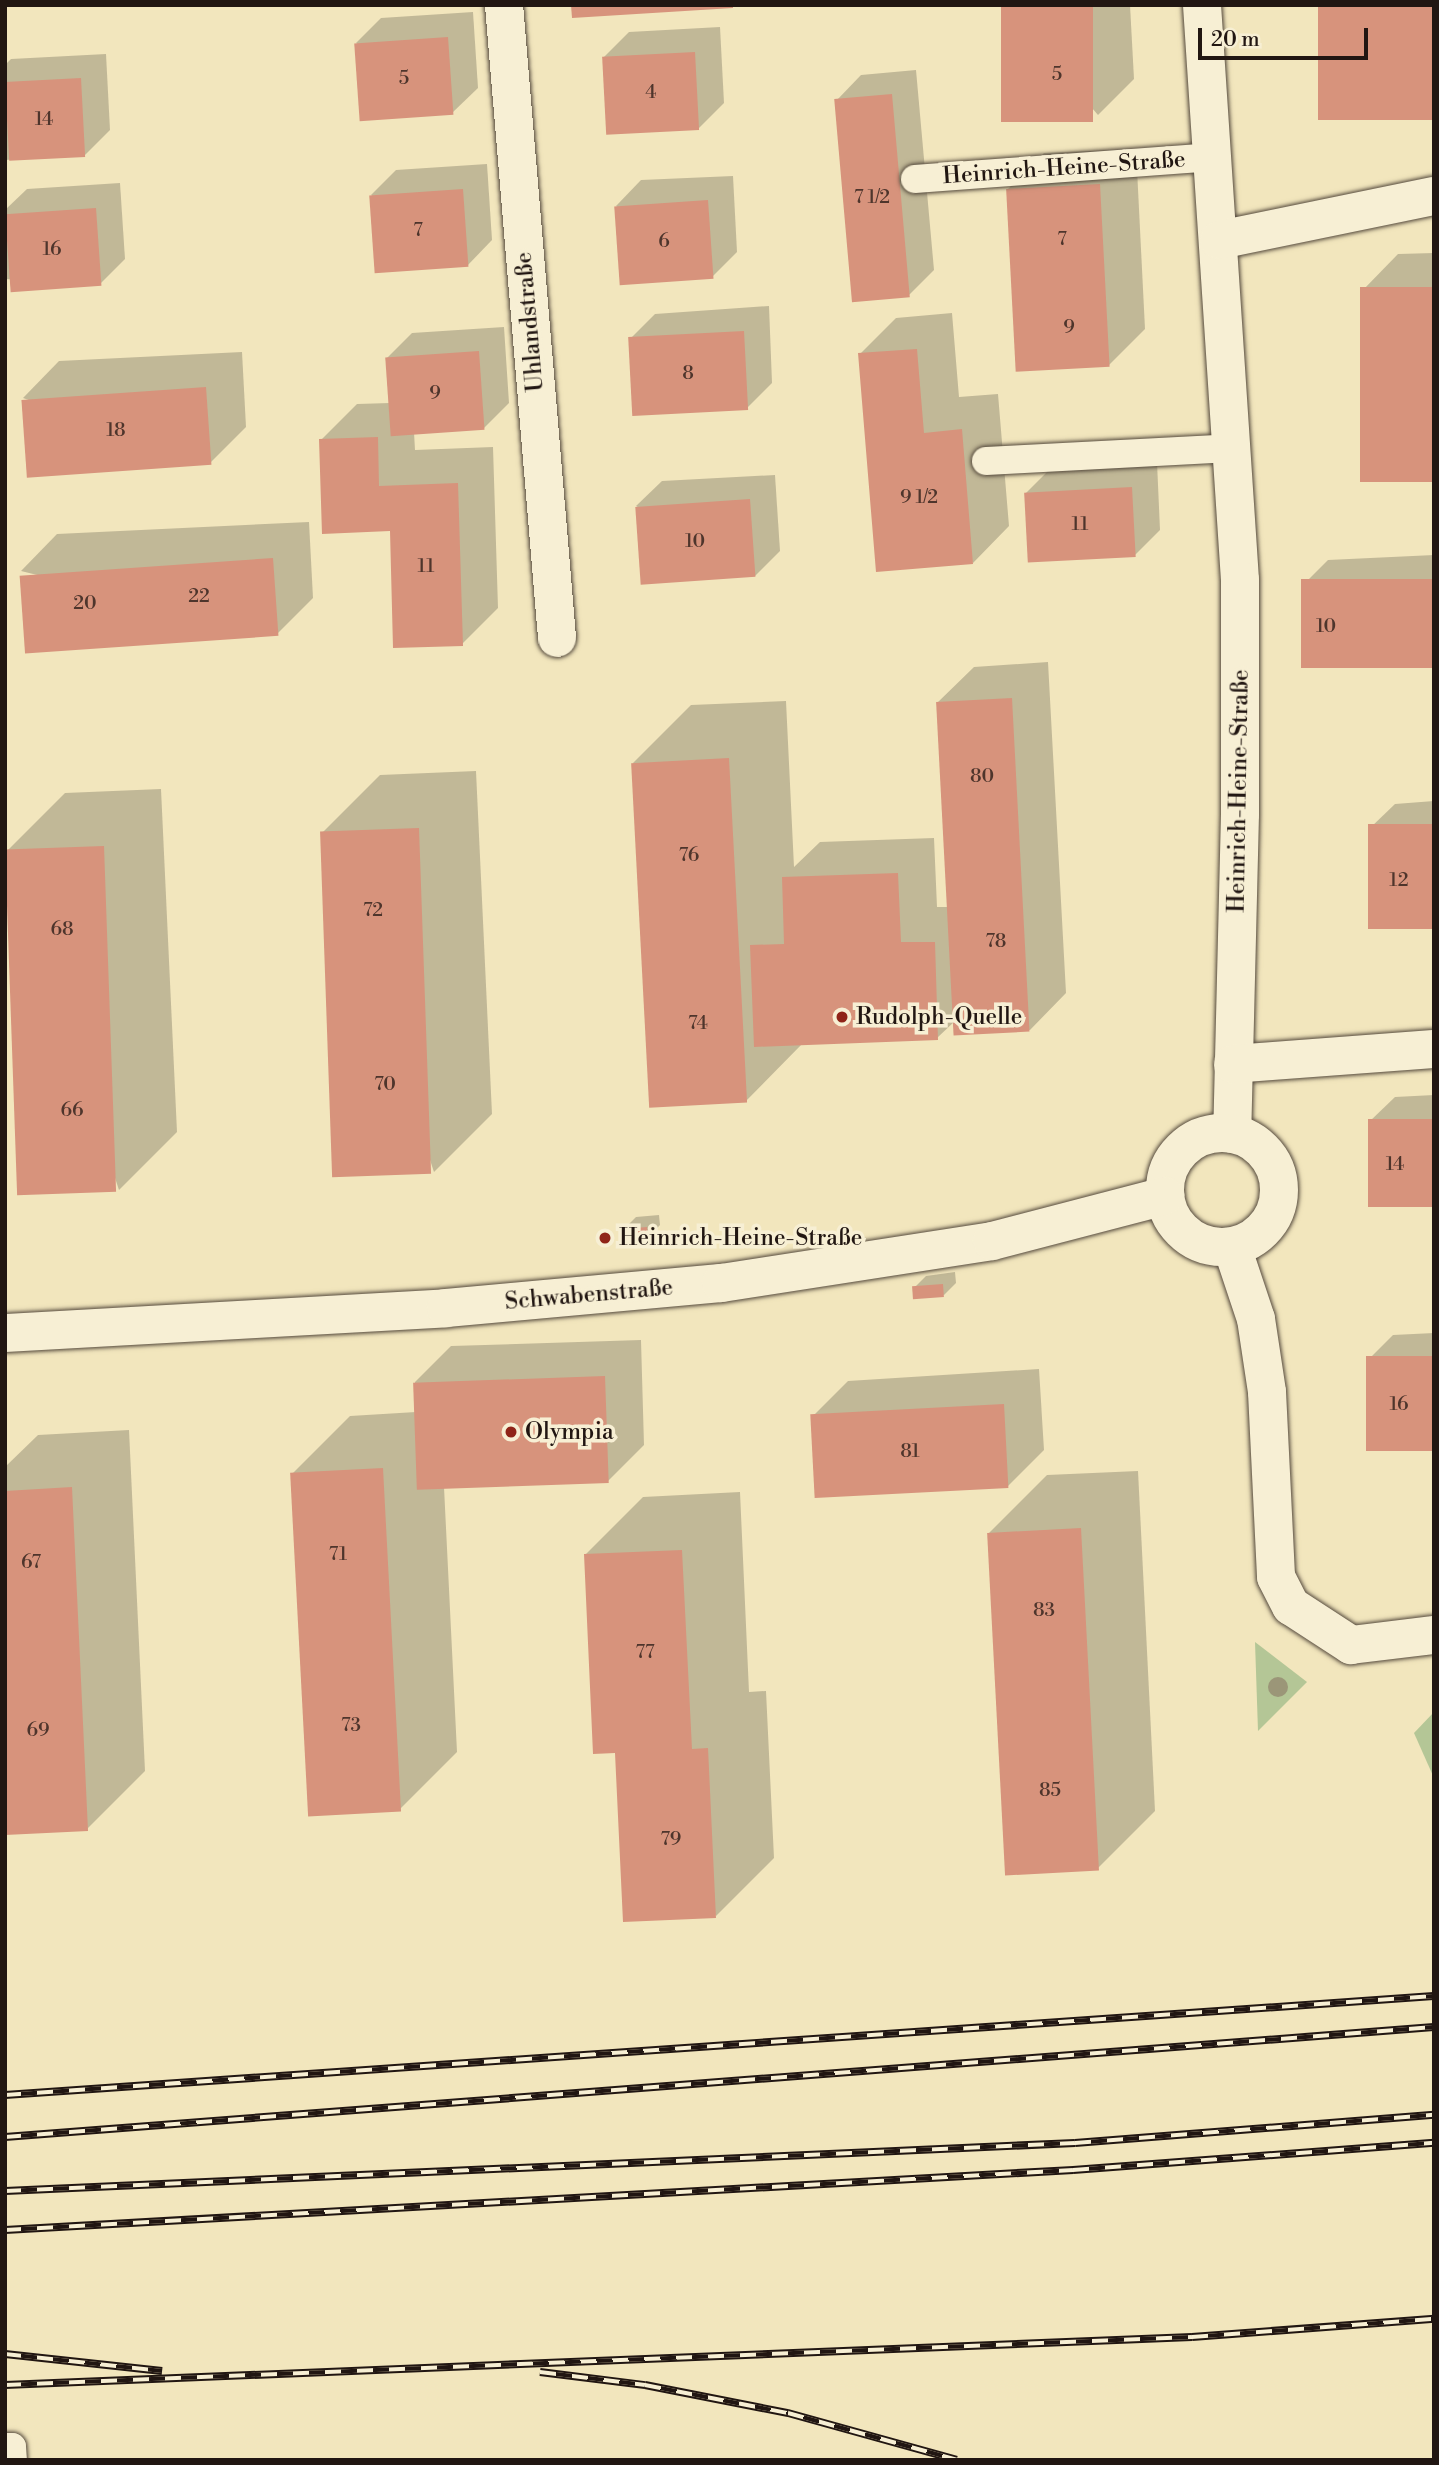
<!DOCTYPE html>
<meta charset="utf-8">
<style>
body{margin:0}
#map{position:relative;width:1439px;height:2465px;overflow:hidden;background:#f2e6bd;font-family:"Libre Bodoni",serif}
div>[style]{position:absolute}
.green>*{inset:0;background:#b4c696}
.shadow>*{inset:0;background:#0003}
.building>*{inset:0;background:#d7937c;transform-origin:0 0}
.roads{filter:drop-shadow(0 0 2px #554a3d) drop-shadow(0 0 2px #554a3d)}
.service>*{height:28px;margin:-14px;padding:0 14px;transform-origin:14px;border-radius:14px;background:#f7efd4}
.minor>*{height:38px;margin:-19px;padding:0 19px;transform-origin:19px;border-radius:19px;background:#f7efd4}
.minor>.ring{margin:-19px;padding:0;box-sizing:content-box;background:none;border:38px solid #f7efd4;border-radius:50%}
.rail>*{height:8px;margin-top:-4px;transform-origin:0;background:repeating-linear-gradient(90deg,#f7efd4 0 16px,#211612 0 32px);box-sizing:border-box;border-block:2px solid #211612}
.trees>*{width:20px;height:20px;margin:-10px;border-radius:50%;background:#9b9678}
.dots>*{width:19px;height:19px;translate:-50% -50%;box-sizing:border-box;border:4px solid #f7efd4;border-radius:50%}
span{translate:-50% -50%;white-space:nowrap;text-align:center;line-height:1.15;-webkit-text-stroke:7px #f7efd4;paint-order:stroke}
.number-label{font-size:19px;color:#4e352c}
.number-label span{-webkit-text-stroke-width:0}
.street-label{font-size:23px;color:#211612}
.poi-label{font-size:23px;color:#211612}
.left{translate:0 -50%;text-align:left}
.frame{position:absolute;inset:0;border:7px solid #211612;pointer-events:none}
.scale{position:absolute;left:1198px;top:28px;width:170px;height:32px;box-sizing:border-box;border:4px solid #211612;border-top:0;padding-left:9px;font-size:21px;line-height:24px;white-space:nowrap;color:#211612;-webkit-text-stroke:5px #f7efd4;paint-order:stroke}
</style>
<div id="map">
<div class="green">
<div style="clip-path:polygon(1255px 1642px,1307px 1682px,1258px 1731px)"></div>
<div style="clip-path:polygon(1434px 1712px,1434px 1778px,1414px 1733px)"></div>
</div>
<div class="shadow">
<div style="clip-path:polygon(1003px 5px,1130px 5px,1134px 79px,1098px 115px)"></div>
<div style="clip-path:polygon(473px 12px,478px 88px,452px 113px,356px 43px,381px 18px)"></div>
<div style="clip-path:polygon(720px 27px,724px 103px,699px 128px,604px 57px,629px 32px)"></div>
<div style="clip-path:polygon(106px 54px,110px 130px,85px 155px,5px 160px,5px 65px,11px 59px)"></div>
<div style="clip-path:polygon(916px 70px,934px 270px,909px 295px,836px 101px,861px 75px)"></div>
<div style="clip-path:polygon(1136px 149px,1145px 329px,1109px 365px,1008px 189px,1044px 153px)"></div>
<div style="clip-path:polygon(487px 164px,492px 240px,467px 266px,371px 195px,396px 170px)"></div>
<div style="clip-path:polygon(733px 176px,737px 252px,712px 277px,616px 206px,641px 180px)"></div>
<div style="clip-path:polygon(120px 183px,125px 259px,100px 284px,5px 279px,5px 210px,27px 189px)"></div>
<div style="clip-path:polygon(1434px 253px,1434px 480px,1362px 291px,1398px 254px)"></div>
<div style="clip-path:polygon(769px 306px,772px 383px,747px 408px,630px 339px,655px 314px)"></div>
<div style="clip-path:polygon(952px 313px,959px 397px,998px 394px,1009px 526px,973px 563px,860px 354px,896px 318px)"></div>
<div style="clip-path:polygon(504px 327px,509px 403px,484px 428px,414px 432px,415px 450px,493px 447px,498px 608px,462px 644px,391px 529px,321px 440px,357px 404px,390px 403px,387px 358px,412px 333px)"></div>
<div style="clip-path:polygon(242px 352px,246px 427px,210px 463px,23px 398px,59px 361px)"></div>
<div style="clip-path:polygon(1157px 462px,1160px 530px,1135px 555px,1026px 493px,1051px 468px)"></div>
<div style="clip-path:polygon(775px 475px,780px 551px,755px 576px,636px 506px,662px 481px)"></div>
<div style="clip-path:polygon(309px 522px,313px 598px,277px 634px,21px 571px,57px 534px)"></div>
<div style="clip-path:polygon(1434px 555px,1434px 666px,1303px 585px,1328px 560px)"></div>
<div style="clip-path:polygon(1048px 662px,1066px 993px,1030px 1030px,955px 1021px,937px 1038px,803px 1043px,745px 1102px,633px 763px,691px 705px,786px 701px,794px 867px,820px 842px,934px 838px,937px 907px,949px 907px,937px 703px,974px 667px)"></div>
<div style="clip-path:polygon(476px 771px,492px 1114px,434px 1172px,322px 833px,380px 775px)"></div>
<div style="clip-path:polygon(161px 789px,177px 1132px,119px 1190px,7px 851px,65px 793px)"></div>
<div style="clip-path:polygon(1434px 801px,1434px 928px,1369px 829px,1395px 804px)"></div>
<div style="clip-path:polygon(1434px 1095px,1434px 1206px,1369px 1122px,1395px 1097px)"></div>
<div style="clip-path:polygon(659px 1215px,660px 1225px,648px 1238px,623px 1230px,636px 1217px)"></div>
<div style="clip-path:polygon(955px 1272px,956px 1283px,944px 1295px,914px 1288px,926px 1276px)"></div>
<div style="clip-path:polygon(1434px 1333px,1434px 1450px,1368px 1360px,1393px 1335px)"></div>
<div style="clip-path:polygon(641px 1340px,644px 1445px,607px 1482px,444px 1487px,457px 1752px,399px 1810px,292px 1474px,350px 1416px,416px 1412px,415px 1382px,451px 1346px)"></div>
<div style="clip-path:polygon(1039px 1369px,1044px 1450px,1008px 1486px,812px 1417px,848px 1381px)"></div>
<div style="clip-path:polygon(129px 1430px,145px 1771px,87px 1829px,5px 1833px,5px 1467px,38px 1435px)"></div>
<div style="clip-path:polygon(1138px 1471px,1155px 1811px,1097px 1869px,989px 1533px,1047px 1475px)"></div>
<div style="clip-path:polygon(740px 1492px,749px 1692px,766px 1691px,774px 1858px,716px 1916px,617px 1751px,585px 1555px,643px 1497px)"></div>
</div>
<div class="building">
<div style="clip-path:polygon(571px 5px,733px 5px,733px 8px,572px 18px)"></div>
<div style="left:1001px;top:5px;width:92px;height:117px"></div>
<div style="left:1318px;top:5px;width:116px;height:115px"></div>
<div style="left:448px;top:37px;width:78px;height:94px;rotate:86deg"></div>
<div style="left:695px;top:52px;width:78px;height:93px;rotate:87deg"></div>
<div style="left:81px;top:78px;width:79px;height:76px;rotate:87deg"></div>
<div style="left:892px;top:94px;width:204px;height:58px;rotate:85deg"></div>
<div style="left:1100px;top:184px;width:183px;height:94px;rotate:87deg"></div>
<div style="left:463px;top:189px;width:78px;height:94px;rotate:86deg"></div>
<div style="left:708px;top:200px;width:79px;height:94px;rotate:86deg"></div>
<div style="left:96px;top:208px;width:78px;height:91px;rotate:86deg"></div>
<div style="left:1434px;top:287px;width:195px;height:74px;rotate:90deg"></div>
<div style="left:744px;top:331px;width:79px;height:116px;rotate:87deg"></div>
<div style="clip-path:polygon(917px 349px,924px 433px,962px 429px,973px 564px,876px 572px,858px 353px)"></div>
<div style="left:479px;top:351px;width:79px;height:94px;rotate:86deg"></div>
<div style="left:206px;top:387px;width:78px;height:185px;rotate:86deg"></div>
<div style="clip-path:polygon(378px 437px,379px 486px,458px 483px,463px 646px,393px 648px,390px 531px,322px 534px,319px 439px)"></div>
<div style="left:1132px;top:487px;width:70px;height:108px;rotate:87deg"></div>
<div style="left:750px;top:499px;width:78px;height:115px;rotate:86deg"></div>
<div style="left:273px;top:558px;width:78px;height:254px;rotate:86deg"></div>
<div style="left:1434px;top:579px;width:89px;height:133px;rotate:90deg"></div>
<div style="left:1012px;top:698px;width:334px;height:76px;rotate:87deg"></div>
<div style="left:729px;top:758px;width:345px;height:98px;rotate:87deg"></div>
<div style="left:1434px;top:824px;width:105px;height:66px;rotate:90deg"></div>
<div style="left:419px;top:828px;width:346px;height:99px;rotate:88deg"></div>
<div style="left:104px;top:846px;width:346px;height:99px;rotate:88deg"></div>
<div style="clip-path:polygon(898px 873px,901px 942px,935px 942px,938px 1040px,754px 1047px,750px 945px,784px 944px,782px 877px)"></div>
<div style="left:1434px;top:1119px;width:88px;height:66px;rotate:90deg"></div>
<div style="left:647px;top:1227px;width:12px;height:26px;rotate:85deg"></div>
<div style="left:943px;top:1284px;width:13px;height:31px;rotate:86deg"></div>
<div style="left:1434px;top:1356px;width:95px;height:68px;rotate:90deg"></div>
<div style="left:605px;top:1376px;width:107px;height:192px;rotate:88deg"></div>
<div style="left:1004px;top:1404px;width:84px;height:194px;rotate:87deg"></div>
<div style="left:383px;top:1468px;width:344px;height:93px;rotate:87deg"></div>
<div style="clip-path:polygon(72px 1487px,88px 1831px,5px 1835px,5px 1491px)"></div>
<div style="left:1081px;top:1528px;width:343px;height:94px;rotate:87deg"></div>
<div style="clip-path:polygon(682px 1550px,692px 1749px,708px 1748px,716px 1918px,623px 1922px,615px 1753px,593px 1754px,584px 1554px)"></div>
</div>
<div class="roads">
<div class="service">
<div style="left:915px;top:179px;width:299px;rotate:-4.2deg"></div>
<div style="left:986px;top:461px;width:246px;rotate:-3deg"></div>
<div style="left:5px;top:2447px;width:7px"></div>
<div style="left:12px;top:2447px;width:13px;rotate:86deg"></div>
</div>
<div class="minor">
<div style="left:504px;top:5px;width:635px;rotate:85.21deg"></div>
<div style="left:1202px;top:5px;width:576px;rotate:86.22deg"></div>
<div style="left:1240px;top:580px;width:234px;rotate:90deg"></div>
<div style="left:1240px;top:814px;width:320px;rotate:91.4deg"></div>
<div style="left:1219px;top:240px;width:219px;rotate:-11.6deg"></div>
<div style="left:1233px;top:1064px;width:202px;rotate:-4.3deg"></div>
<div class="ring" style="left:1165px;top:1133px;width:76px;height:76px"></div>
<div style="left:1232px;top:1247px;width:76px;rotate:71.6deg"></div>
<div style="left:1256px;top:1319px;width:74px;rotate:81.4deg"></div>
<div style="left:1267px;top:1392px;width:185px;rotate:87.2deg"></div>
<div style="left:1276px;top:1577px;width:33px;rotate:63deg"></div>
<div style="left:1291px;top:1606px;width:72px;rotate:33deg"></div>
<div style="left:1351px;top:1645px;width:84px;rotate:-6.9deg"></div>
<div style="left:5px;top:1333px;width:442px;rotate:-3.2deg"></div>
<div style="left:446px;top:1308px;width:276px;rotate:-5.2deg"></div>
<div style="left:721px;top:1283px;width:274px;rotate:-8.8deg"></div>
<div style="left:992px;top:1241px;width:179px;rotate:-14.6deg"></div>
</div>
</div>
<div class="rail">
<div style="left:5px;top:2095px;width:1432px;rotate:-3.96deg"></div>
<div style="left:5px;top:2137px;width:1433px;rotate:-4.4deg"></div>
<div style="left:5px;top:2191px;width:1071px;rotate:-2.57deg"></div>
<div style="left:1075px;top:2143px;width:360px;rotate:-4.5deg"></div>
<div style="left:5px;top:2230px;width:1070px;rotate:-3.22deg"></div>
<div style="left:1073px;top:2170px;width:362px;rotate:-4.3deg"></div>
<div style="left:5px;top:2354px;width:158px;rotate:6.2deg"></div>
<div style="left:540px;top:2372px;width:106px;rotate:7.1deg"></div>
<div style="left:645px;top:2385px;width:146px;rotate:11.1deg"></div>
<div style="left:788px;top:2413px;width:175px;rotate:15.5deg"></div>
<div style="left:5px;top:2385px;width:1188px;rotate:-2.32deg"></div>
<div style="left:1192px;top:2337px;width:243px;rotate:-4.3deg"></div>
</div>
<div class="trees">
<div style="left:1278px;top:1687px"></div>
</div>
<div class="dots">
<div style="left:842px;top:1017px;background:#8f2418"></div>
<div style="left:605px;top:1238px;background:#8f2418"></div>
<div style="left:511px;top:1432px;background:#8f2418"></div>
</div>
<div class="number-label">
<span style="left:1057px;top:75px">5</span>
<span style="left:404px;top:79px">5</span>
<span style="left:651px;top:93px">4</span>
<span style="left:44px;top:120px">14</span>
<span style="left:872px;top:198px">7 1/2</span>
<span style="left:418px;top:231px">7</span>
<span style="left:1062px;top:240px">7</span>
<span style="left:664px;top:242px">6</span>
<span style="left:52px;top:250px">16</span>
<span style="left:1069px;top:328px">9</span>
<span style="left:688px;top:374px">8</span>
<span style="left:435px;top:394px">9</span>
<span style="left:116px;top:431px">18</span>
<span style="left:919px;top:498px">9 1/2</span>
<span style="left:1080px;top:525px">11</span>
<span style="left:695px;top:542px">10</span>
<span style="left:426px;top:567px">11</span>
<span style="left:199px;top:597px">22</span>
<span style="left:85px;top:604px">20</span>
<span style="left:1326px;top:627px">10</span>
<span style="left:982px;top:777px">80</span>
<span style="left:689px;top:856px">76</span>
<span style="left:1399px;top:881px">12</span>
<span style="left:373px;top:911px">72</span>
<span style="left:62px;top:930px">68</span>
<span style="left:996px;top:942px">78</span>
<span style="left:698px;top:1024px">74</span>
<span style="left:385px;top:1085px">70</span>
<span style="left:72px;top:1111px">66</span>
<span style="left:1395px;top:1165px">14</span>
<span style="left:1399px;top:1405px">16</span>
<span style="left:910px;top:1452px">81</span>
<span style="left:338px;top:1555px">71</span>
<span style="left:31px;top:1563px">67</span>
<span style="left:1044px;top:1611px">83</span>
<span style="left:645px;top:1653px">77</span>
<span style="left:351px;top:1726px">73</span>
<span style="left:38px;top:1731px">69</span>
<span style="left:1050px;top:1791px">85</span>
<span style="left:671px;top:1840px">79</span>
</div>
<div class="street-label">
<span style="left:1064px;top:168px;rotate:-4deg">Heinrich-Heine-Straße</span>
<span style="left:530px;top:322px;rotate:-95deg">Uhlandstraße</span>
<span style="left:1239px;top:791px;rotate:-89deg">Heinrich-Heine-Straße</span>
<span style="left:589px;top:1295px;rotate:-5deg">Schwabenstraße</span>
</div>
<div class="poi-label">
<span class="left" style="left:856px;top:1017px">Rudolph-Quelle</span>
<span class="left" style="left:619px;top:1238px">Heinrich-Heine-Straße</span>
<span class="left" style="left:525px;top:1432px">Olympia</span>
</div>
<div class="frame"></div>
<div class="scale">20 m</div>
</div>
